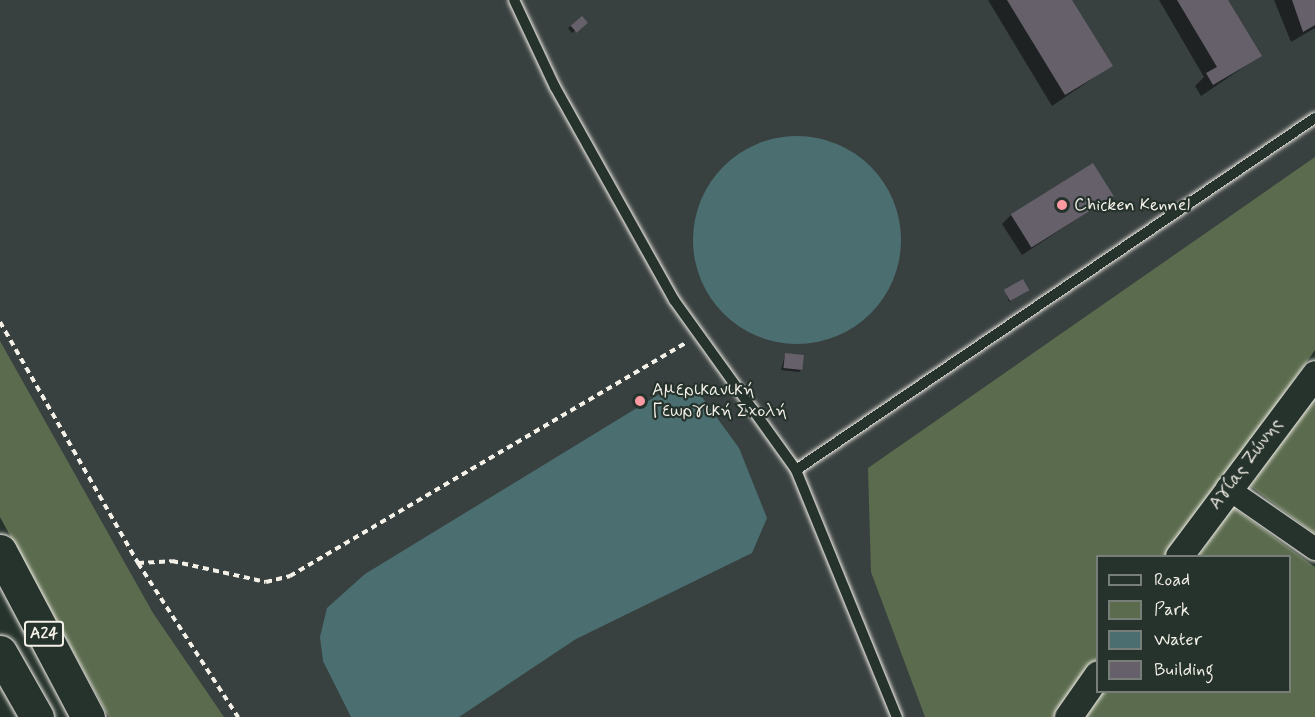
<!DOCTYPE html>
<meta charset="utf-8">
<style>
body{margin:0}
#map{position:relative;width:1315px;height:717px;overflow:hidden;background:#26332d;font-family:Mynerve,sans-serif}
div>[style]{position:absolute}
.built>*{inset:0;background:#394040}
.green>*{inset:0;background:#5b6b4e}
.water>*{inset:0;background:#4b6f70}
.round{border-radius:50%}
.shadow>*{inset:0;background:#0007}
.building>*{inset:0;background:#66606b;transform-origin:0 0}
.path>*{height:4px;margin-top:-2px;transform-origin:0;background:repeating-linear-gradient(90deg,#f4f1e8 0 6px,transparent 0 10.5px)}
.roads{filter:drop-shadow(0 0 2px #f4f1e8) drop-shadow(0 0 2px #f4f1e8)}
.service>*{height:10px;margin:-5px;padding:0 5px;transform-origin:5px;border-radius:5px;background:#26332d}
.minor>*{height:22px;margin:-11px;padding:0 11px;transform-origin:11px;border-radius:11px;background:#26332d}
.tertiary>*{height:27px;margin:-13.5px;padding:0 13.5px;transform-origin:13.5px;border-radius:13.5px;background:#26332d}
.trunk>*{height:33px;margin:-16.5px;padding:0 16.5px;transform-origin:16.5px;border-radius:16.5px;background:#26332d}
.dots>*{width:16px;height:16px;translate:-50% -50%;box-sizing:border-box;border:3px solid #26332d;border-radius:50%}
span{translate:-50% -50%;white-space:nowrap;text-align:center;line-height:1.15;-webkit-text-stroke:4.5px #26332d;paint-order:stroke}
.shield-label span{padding:2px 4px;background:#26332d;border:2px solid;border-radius:4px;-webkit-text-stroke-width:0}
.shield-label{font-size:16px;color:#f4f1e8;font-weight:700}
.poi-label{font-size:18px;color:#f4f1e8}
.left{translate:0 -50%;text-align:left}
.street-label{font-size:18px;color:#f4f1e8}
.legend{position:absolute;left:1096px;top:555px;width:195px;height:138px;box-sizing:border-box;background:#26332d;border:2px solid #787f78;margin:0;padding:8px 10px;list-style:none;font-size:18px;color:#f4f1e8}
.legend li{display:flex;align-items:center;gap:12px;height:30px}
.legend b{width:30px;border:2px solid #787f78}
</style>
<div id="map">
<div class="built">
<div style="clip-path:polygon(0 0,1315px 0,1315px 350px,1098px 556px,1097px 659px,1053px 717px,109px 717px,0 517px)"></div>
</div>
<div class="green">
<div style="clip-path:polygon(1315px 157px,1315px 350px,1170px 556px,1098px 556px,1097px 659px,1053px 717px,925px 717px,871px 572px,868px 468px)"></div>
<div style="clip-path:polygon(0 341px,153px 613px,224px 717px,109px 717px,0 517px)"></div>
<div style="clip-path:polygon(1315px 394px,1315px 534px,1250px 486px)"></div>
<div style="clip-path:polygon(1233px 507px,1315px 567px,1315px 717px,1085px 717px,1103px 692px,1290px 692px,1290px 556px,1198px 556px)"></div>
</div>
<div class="water">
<div class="round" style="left:693px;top:136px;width:208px;height:208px"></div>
<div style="clip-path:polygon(696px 389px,739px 448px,767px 518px,752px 553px,576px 639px,459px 717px,351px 717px,323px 661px,320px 637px,327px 608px,365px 574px,663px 392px)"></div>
</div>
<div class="shadow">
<div style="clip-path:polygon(988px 0,1071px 0,1111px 66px,1052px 106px)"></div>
<div style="clip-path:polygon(1159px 0,1226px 0,1260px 56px,1201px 96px,1195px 86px,1204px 77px)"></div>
<div style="clip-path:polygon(1274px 0,1315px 0,1315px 28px,1291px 42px)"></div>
<div style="clip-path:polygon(583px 25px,572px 33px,568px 28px,571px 26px)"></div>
<div style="clip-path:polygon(1112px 196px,1022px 255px,1002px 224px,1011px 215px)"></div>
<div style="clip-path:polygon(1006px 292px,1025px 292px,1009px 302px)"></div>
<div style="clip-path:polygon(785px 355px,802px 369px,799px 372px,781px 370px)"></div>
</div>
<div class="building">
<div style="clip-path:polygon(1007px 0,1072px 0,1113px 66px,1065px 95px)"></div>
<div style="clip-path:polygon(1177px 0,1228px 0,1262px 56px,1213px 85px,1206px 73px,1217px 67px)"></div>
<div style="clip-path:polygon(1292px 0,1315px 0,1315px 25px,1303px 32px)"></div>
<div style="left:582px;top:16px;width:9px;height:15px;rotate:49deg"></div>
<div style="left:1093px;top:163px;width:39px;height:97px;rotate:58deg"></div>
<div style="left:1023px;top:279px;width:13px;height:22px;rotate:61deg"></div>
<div style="left:785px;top:353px;width:19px;height:15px;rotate:6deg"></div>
</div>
<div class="path">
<div style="left:0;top:322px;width:278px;rotate:60.2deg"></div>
<div style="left:138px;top:563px;width:184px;rotate:57deg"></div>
<div style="left:138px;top:563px;width:34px;rotate:-3deg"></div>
<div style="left:172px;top:561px;width:96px;rotate:12.6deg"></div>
<div style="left:266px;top:582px;width:25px;rotate:-14deg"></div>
<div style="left:290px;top:576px;width:461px;rotate:-30.5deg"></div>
</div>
<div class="roads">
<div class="service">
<div style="left:514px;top:0;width:96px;rotate:64.8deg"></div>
<div style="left:555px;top:87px;width:244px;rotate:60.8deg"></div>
<div style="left:674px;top:300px;width:209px;rotate:54.3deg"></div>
<div style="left:796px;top:470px;width:267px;rotate:67.8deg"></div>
<div style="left:796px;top:470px;width:627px;rotate:-34.15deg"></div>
</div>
<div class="minor">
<div style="left:1227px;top:488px;width:107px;rotate:34.7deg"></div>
</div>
<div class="tertiary">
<div style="left:1179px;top:556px;width:227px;rotate:-53.2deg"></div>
<div style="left:1068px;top:717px;width:52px;rotate:-55.1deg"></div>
</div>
<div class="trunk">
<div style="left:0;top:551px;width:188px;rotate:62.1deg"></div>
<div style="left:0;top:652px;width:75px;rotate:60.4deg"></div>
</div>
</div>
<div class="dots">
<div style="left:1062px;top:205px;background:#ff9aa2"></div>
<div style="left:640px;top:401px;background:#ff9aa2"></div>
</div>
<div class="shield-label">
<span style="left:44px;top:634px">Α24</span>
</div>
<div class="poi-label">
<span class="left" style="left:1074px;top:205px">Chicken Kennel</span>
<span class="left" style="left:652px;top:401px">Αμερικανική<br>Γεωργική Σχολή</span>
</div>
<div class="street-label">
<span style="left:1246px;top:464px;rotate:-53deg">Αγίας Ζώνης</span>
</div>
<ul class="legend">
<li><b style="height:8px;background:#26332d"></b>Road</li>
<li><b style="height:16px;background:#5b6b4e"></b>Park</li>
<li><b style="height:16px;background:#4b6f70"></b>Water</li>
<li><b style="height:16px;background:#66606b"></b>Building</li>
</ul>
</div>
